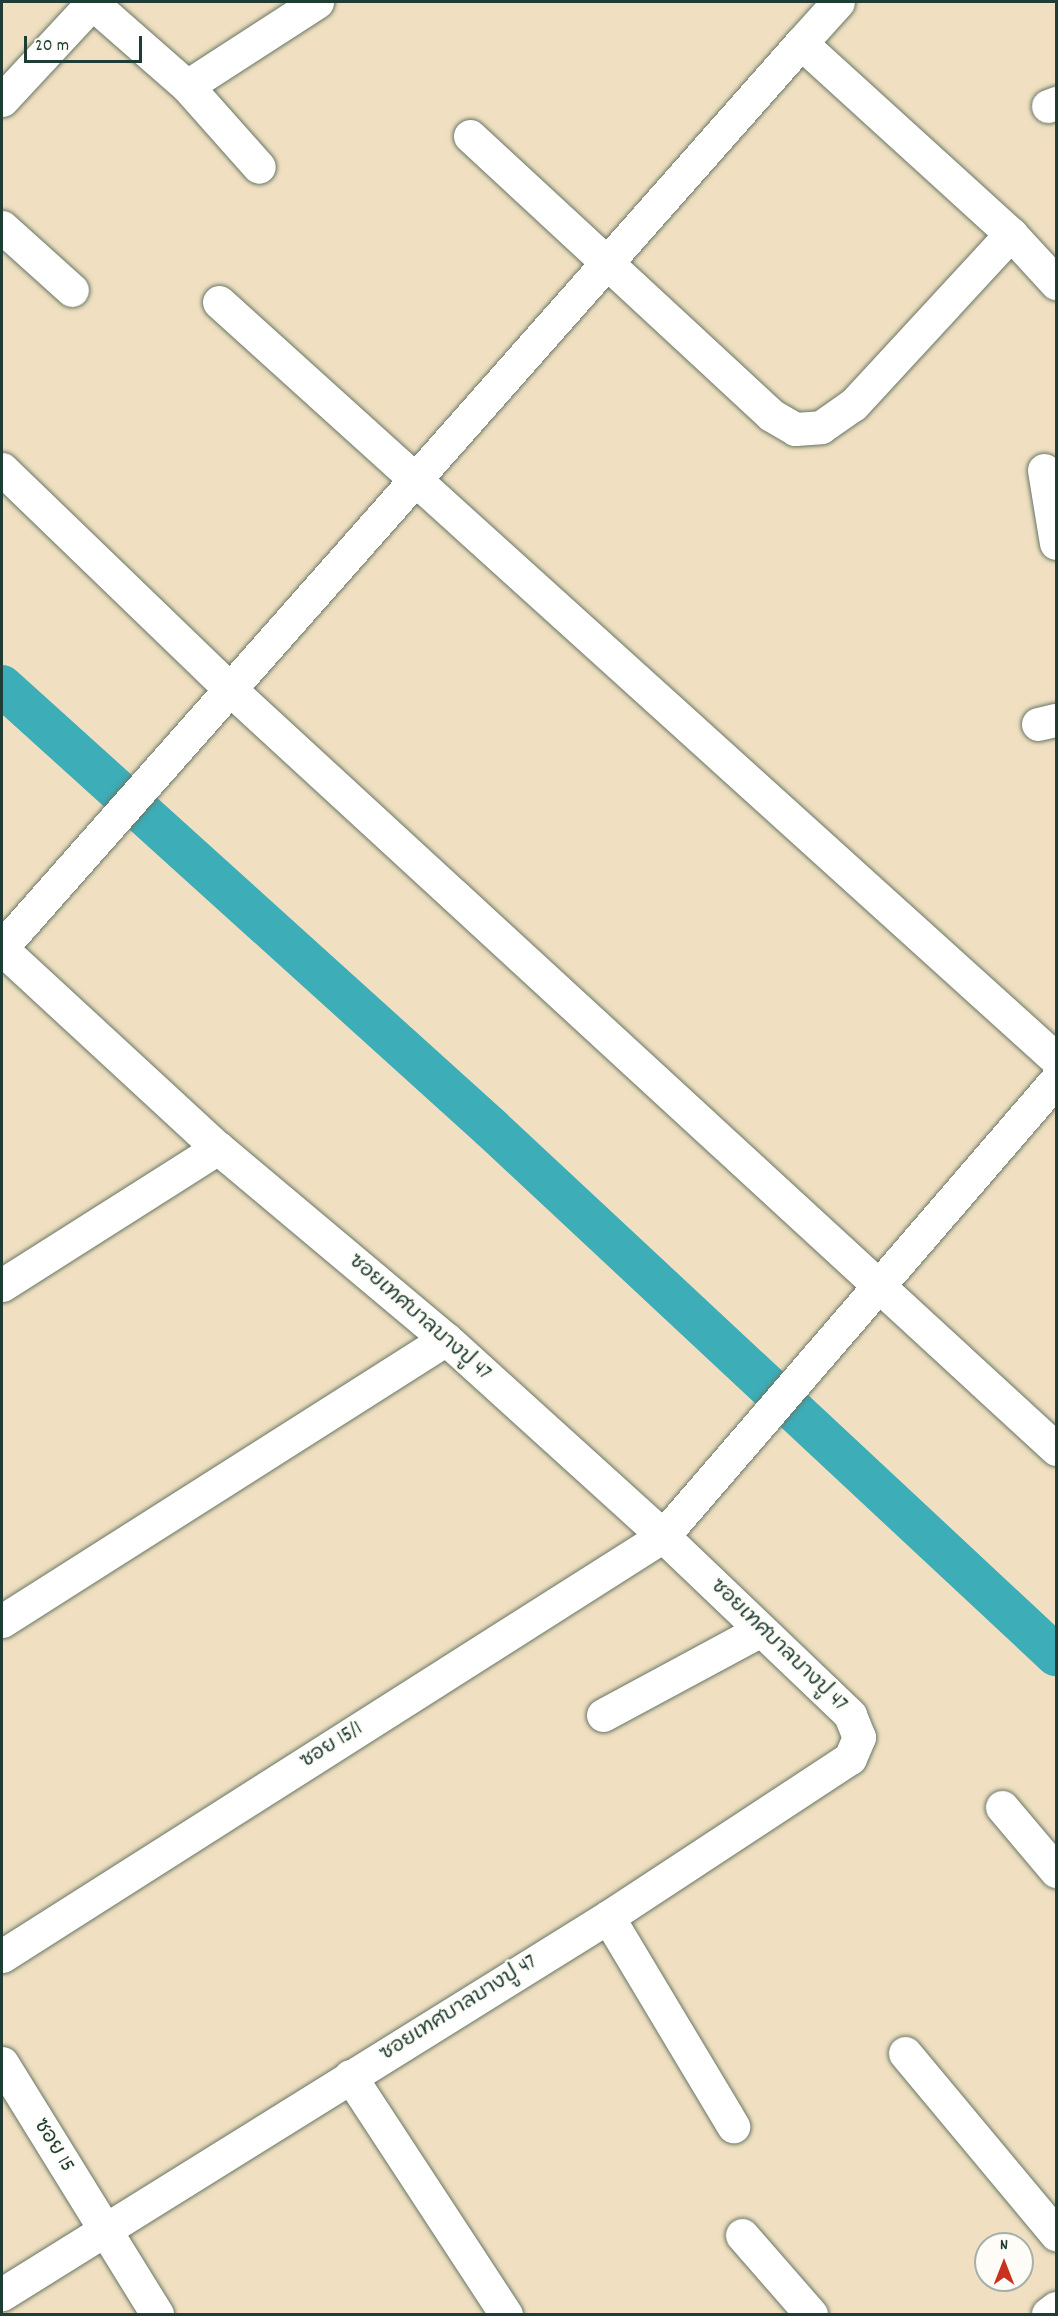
<!DOCTYPE html>
<meta charset="utf-8">
<style>
body{margin:0}
#map{position:relative;width:1058px;height:2316px;overflow:hidden;background:#f0e0c1;font-family:Dekko,"Playpen Sans Thai",sans-serif}
div>[style]{position:absolute}
.canal>*{height:42px;margin:-21px;padding:0 21px;transform-origin:21px;border-radius:21px;background:#3dadb8}
.roads{filter:drop-shadow(0 0 2px #687665) drop-shadow(0 0 2px #687665)}
.minor>*{height:33px;margin:-16.5px;padding:0 16.5px;transform-origin:16.5px;border-radius:16.5px;background:#fff}
span{translate:-50% -50%;white-space:nowrap;text-align:center;line-height:1.15;-webkit-text-stroke:5px #fdfcf7;paint-order:stroke}
.street-label{font-size:21px;color:#1f3d34}
.frame{position:absolute;inset:0;border:3px solid #1f3d34;pointer-events:none}
.north{position:absolute;left:974px;top:2232px;width:60px;height:60px;box-sizing:border-box;background:#fdfcf7;border:2px solid #a4b0a9;border-radius:50%;rotate:0deg;font-size:16px;font-weight:700;line-height:24px;text-align:center;color:#1f3d34}
.north::after{content:'';display:block;margin:auto;width:21px;height:27px;background:#c8321e;clip-path:polygon(50% 0,100% 100%,50% 72%,0 100%)}
.scale{position:absolute;left:24px;top:36px;width:118px;height:27px;box-sizing:border-box;border:3px solid #1f3d34;border-top:0;padding-left:8px;font-size:18px;line-height:21px;white-space:nowrap;color:#1f3d34;-webkit-text-stroke:4px #fdfcf7;paint-order:stroke}
</style>
<div id="map">
<div class="canal">
<div style="left:2px;top:686px;width:659px;rotate:42.11deg"></div>
<div style="left:491px;top:1128px;width:773px;rotate:43.01deg"></div>
</div>
<div class="roads">
<div class="minor">
<div style="left:91px;top:2px;width:128px;rotate:41.2deg"></div>
<div style="left:187px;top:86px;width:155px;rotate:-32.9deg"></div>
<div style="left:801px;top:43px;width:55px;rotate:-47.9deg"></div>
<div style="left:187px;top:86px;width:108px;rotate:48.4deg"></div>
<div style="left:2px;top:100px;width:134px;rotate:-47.1deg"></div>
<div style="left:1048px;top:106px;width:9px;rotate:-21deg"></div>
<div style="left:470px;top:136px;width:410px;rotate:42.8deg"></div>
<div style="left:771px;top:415px;width:28px;rotate:30deg"></div>
<div style="left:795px;top:429px;width:26px;rotate:-4deg"></div>
<div style="left:821px;top:427px;width:39px;rotate:-35deg"></div>
<div style="left:853px;top:405px;width:233px;rotate:-47.3deg"></div>
<div style="left:2px;top:227px;width:94px;rotate:42deg"></div>
<div style="left:219px;top:302px;width:1129px;rotate:42.13deg"></div>
<div style="left:2px;top:469px;width:318px;rotate:44deg"></div>
<div style="left:231px;top:690px;width:1121px;rotate:42.61deg"></div>
<div style="left:1044px;top:470px;width:74px;rotate:80.7deg"></div>
<div style="left:1038px;top:724px;width:18px;rotate:-13deg"></div>
<div style="left:2px;top:947px;width:1206px;rotate:-48.53deg"></div>
<div style="left:801px;top:43px;width:284px;rotate:42.3deg"></div>
<div style="left:1011px;top:234px;width:67px;rotate:47.4deg"></div>
<div style="left:2px;top:949px;width:294px;rotate:42.7deg"></div>
<div style="left:218px;top:1148px;width:297px;rotate:40deg"></div>
<div style="left:446px;top:1339px;width:293px;rotate:42.2deg"></div>
<div style="left:663px;top:1536px;width:259px;rotate:43.7deg"></div>
<div style="left:850px;top:1715px;width:24px;rotate:68deg"></div>
<div style="left:859px;top:1737px;width:23px;rotate:113deg"></div>
<div style="left:850px;top:1758px;width:290px;rotate:146.7deg"></div>
<div style="left:608px;top:1917px;width:714px;rotate:148.11deg"></div>
<div style="left:2px;top:1285px;width:256px;rotate:-32.4deg"></div>
<div style="left:2px;top:1621px;width:526px;rotate:-32.42deg"></div>
<div style="left:603px;top:1715px;width:179px;rotate:-28.3deg"></div>
<div style="left:1002px;top:1807px;width:84px;rotate:49.8deg"></div>
<div style="left:608px;top:1917px;width:244px;rotate:59.1deg"></div>
<div style="left:2px;top:1956px;width:783px;rotate:-32.43deg"></div>
<div style="left:663px;top:1536px;width:602px;rotate:-49.24deg"></div>
<div style="left:905px;top:2053px;width:236px;rotate:50.2deg"></div>
<div style="left:2px;top:2063px;width:295px;rotate:58.3deg"></div>
<div style="left:350px;top:2076px;width:285px;rotate:56.8deg"></div>
<div style="left:742px;top:2235px;width:105px;rotate:48.9deg"></div>
<div style="left:1048px;top:2314px;width:10px;rotate:-37deg"></div>
</div>
</div>
<div class="street-label">
<span style="left:419px;top:1318px;rotate:41deg">ซอยเทศบาลบางปู 47</span>
<span style="left:778px;top:1646px;rotate:44deg">ซอยเทศบาลบางปู 47</span>
<span style="left:332px;top:1746px;rotate:-32deg">ซอย 15/1</span>
<span style="left:459px;top:2009px;rotate:-32deg">ซอยเทศบาลบางปู 47</span>
<span style="left:53px;top:2146px;rotate:58deg">ซอย 15</span>
</div>
<div class="frame"></div>
<div class="north">N</div>
<div class="scale">20 m</div>
</div>
